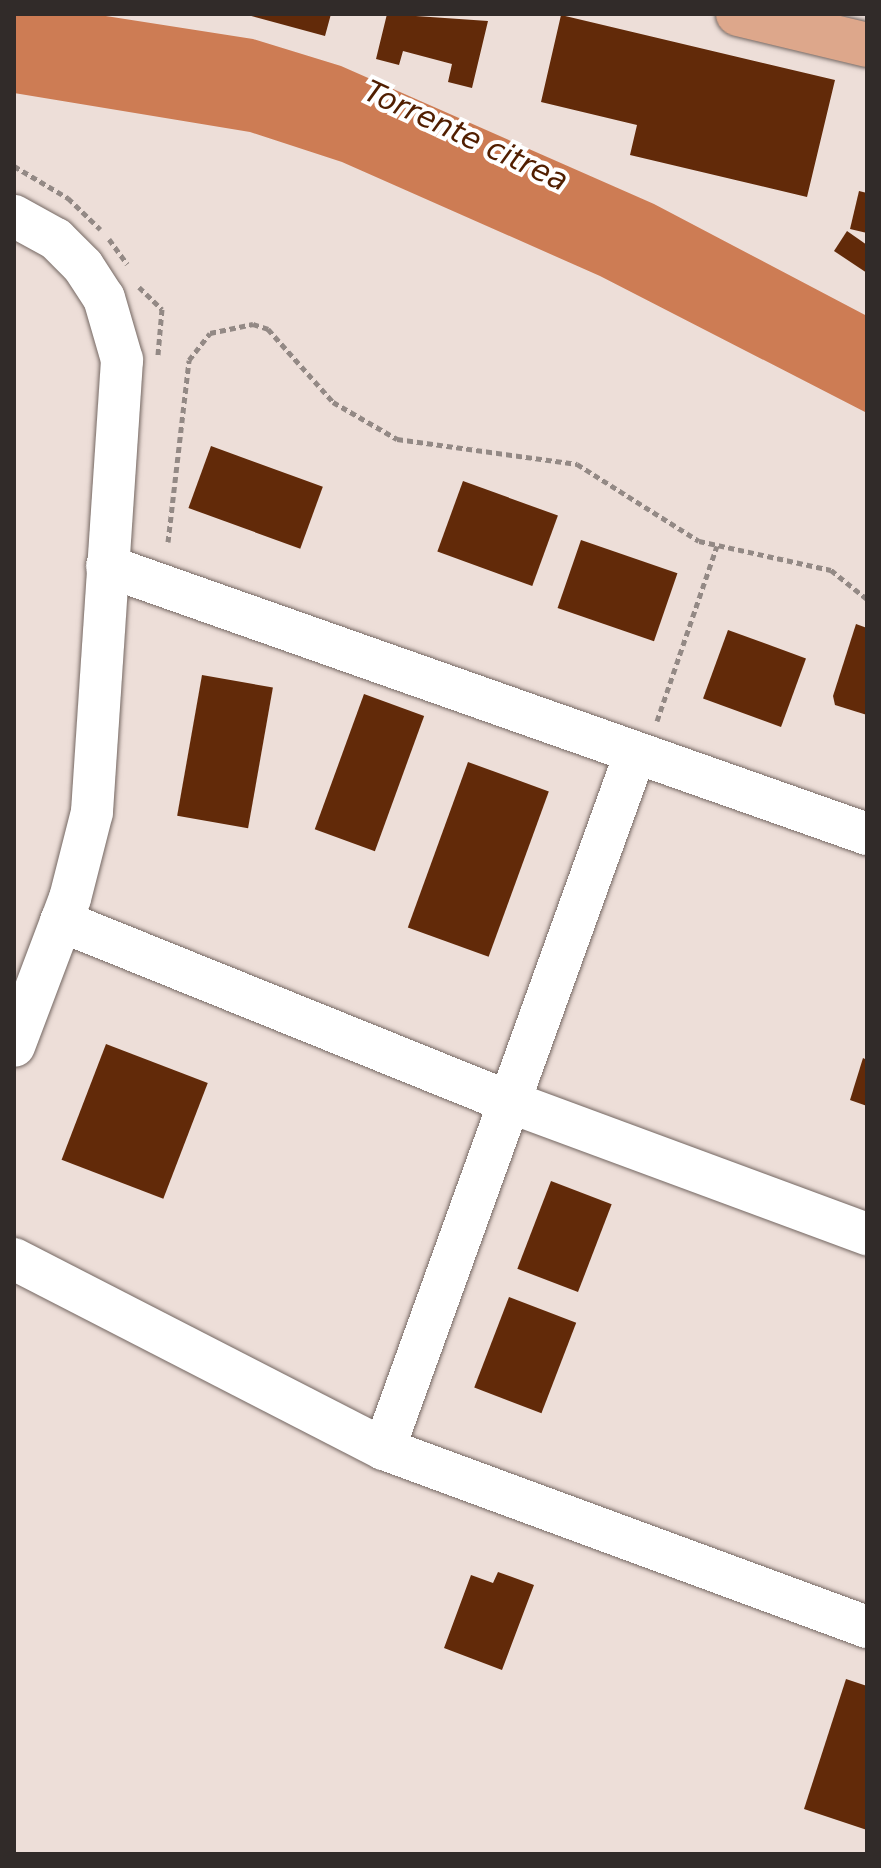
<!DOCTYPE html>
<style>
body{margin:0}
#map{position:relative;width:881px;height:1868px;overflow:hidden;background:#edded8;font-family:"DejaVu Sans",sans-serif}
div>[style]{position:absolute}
.water>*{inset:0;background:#cd7c54}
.building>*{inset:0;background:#622a09;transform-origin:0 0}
.path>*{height:5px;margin-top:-2.5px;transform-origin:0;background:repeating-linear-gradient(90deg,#938985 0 6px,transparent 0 10px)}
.roads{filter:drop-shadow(0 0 2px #746762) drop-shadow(0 0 2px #746762)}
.minor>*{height:42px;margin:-21px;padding:0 21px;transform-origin:21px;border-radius:21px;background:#fff}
.major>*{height:44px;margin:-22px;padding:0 22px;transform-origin:22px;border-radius:22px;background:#dda78b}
span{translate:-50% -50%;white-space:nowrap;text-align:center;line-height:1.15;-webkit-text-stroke:8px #fff;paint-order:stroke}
.water-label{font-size:30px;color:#511e00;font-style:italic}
.frame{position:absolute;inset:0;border:16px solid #312b29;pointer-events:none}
</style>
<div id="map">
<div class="water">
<div style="clip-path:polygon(14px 14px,93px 14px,253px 39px,341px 66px,654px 204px,867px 316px,867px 413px,600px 276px,342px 162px,250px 132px,14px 93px)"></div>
</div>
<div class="building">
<div style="clip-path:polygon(244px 14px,331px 14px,325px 36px)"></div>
<div style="clip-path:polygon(387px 14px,488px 21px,472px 88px,448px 82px,452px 64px,403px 51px,399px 65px,376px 59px)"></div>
<div style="clip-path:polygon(561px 15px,835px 80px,807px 197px,630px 155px,637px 125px,541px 102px)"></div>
<div style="clip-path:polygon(859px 191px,867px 193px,867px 233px,850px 229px)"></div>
<div style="clip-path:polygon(847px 231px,867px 245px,867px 273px,834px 251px)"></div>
<div style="left:211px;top:446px;width:119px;height:66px;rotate:20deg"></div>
<div style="left:463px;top:481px;width:101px;height:75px;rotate:20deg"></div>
<div style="left:581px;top:540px;width:102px;height:72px;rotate:19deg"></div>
<div style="clip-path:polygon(856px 624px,867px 628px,867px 715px,835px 705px,833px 696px)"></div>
<div style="left:728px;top:630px;width:83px;height:73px;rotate:20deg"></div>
<div style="left:202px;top:675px;width:72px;height:143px;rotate:10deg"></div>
<div style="left:364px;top:694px;width:64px;height:144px;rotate:20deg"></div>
<div style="left:468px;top:762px;width:86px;height:176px;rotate:20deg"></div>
<div style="left:106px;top:1044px;width:109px;height:124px;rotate:21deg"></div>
<div style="clip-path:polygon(863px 1058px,867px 1060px,867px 1106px,850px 1100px)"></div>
<div style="left:551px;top:1181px;width:65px;height:94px;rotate:21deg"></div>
<div style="left:509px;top:1297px;width:72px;height:97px;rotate:21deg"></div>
<div style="clip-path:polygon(498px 1572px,534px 1585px,502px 1670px,444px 1648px,471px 1575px,493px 1583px)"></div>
<div style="clip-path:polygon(846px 1679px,867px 1686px,867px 1830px,804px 1809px)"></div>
</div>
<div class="path">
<div style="left:14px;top:166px;width:63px;rotate:30.7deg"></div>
<div style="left:68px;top:198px;width:45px;rotate:44.1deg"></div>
<div style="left:109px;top:239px;width:31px;rotate:54deg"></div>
<div style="left:139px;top:287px;width:32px;rotate:44deg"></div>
<div style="left:162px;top:309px;width:46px;rotate:95deg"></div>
<div style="left:168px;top:542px;width:183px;rotate:-83.4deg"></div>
<div style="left:189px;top:360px;width:34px;rotate:-52deg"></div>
<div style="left:210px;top:333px;width:44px;rotate:-11.8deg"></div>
<div style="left:253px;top:324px;width:16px;rotate:18deg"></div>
<div style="left:268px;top:329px;width:98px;rotate:48.3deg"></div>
<div style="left:333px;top:402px;width:74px;rotate:30deg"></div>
<div style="left:397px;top:439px;width:182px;rotate:7.9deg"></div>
<div style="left:577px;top:464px;width:144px;rotate:32.3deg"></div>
<div style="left:699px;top:541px;width:135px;rotate:12.4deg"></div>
<div style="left:831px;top:570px;width:46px;rotate:38.9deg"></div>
<div style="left:657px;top:721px;width:185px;rotate:-71.1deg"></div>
</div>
<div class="roads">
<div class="minor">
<div style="left:14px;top:216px;width:48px;rotate:28.7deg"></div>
<div style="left:56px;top:239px;width:38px;rotate:45deg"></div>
<div style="left:83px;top:266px;width:38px;rotate:57deg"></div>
<div style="left:104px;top:298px;width:65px;rotate:73.8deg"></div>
<div style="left:122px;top:360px;width:453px;rotate:93.8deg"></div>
<div style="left:92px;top:812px;width:89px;rotate:104.3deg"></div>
<div style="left:70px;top:898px;width:158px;rotate:110.7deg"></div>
<div style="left:107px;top:566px;width:806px;rotate:19.42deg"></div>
<div style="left:61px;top:921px;width:484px;rotate:22deg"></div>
<div style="left:510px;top:1102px;width:381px;rotate:20.3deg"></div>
<div style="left:14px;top:1259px;width:416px;rotate:27.2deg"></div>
<div style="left:384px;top:1449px;width:515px;rotate:20.23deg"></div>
<div style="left:384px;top:1449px;width:739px;rotate:-70.14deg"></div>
</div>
<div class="major">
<div style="left:738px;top:14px;width:133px;rotate:13.5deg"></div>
</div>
</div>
<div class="water-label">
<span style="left:466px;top:136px;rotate:25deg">Torrente citrea</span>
</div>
<div class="frame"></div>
</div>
